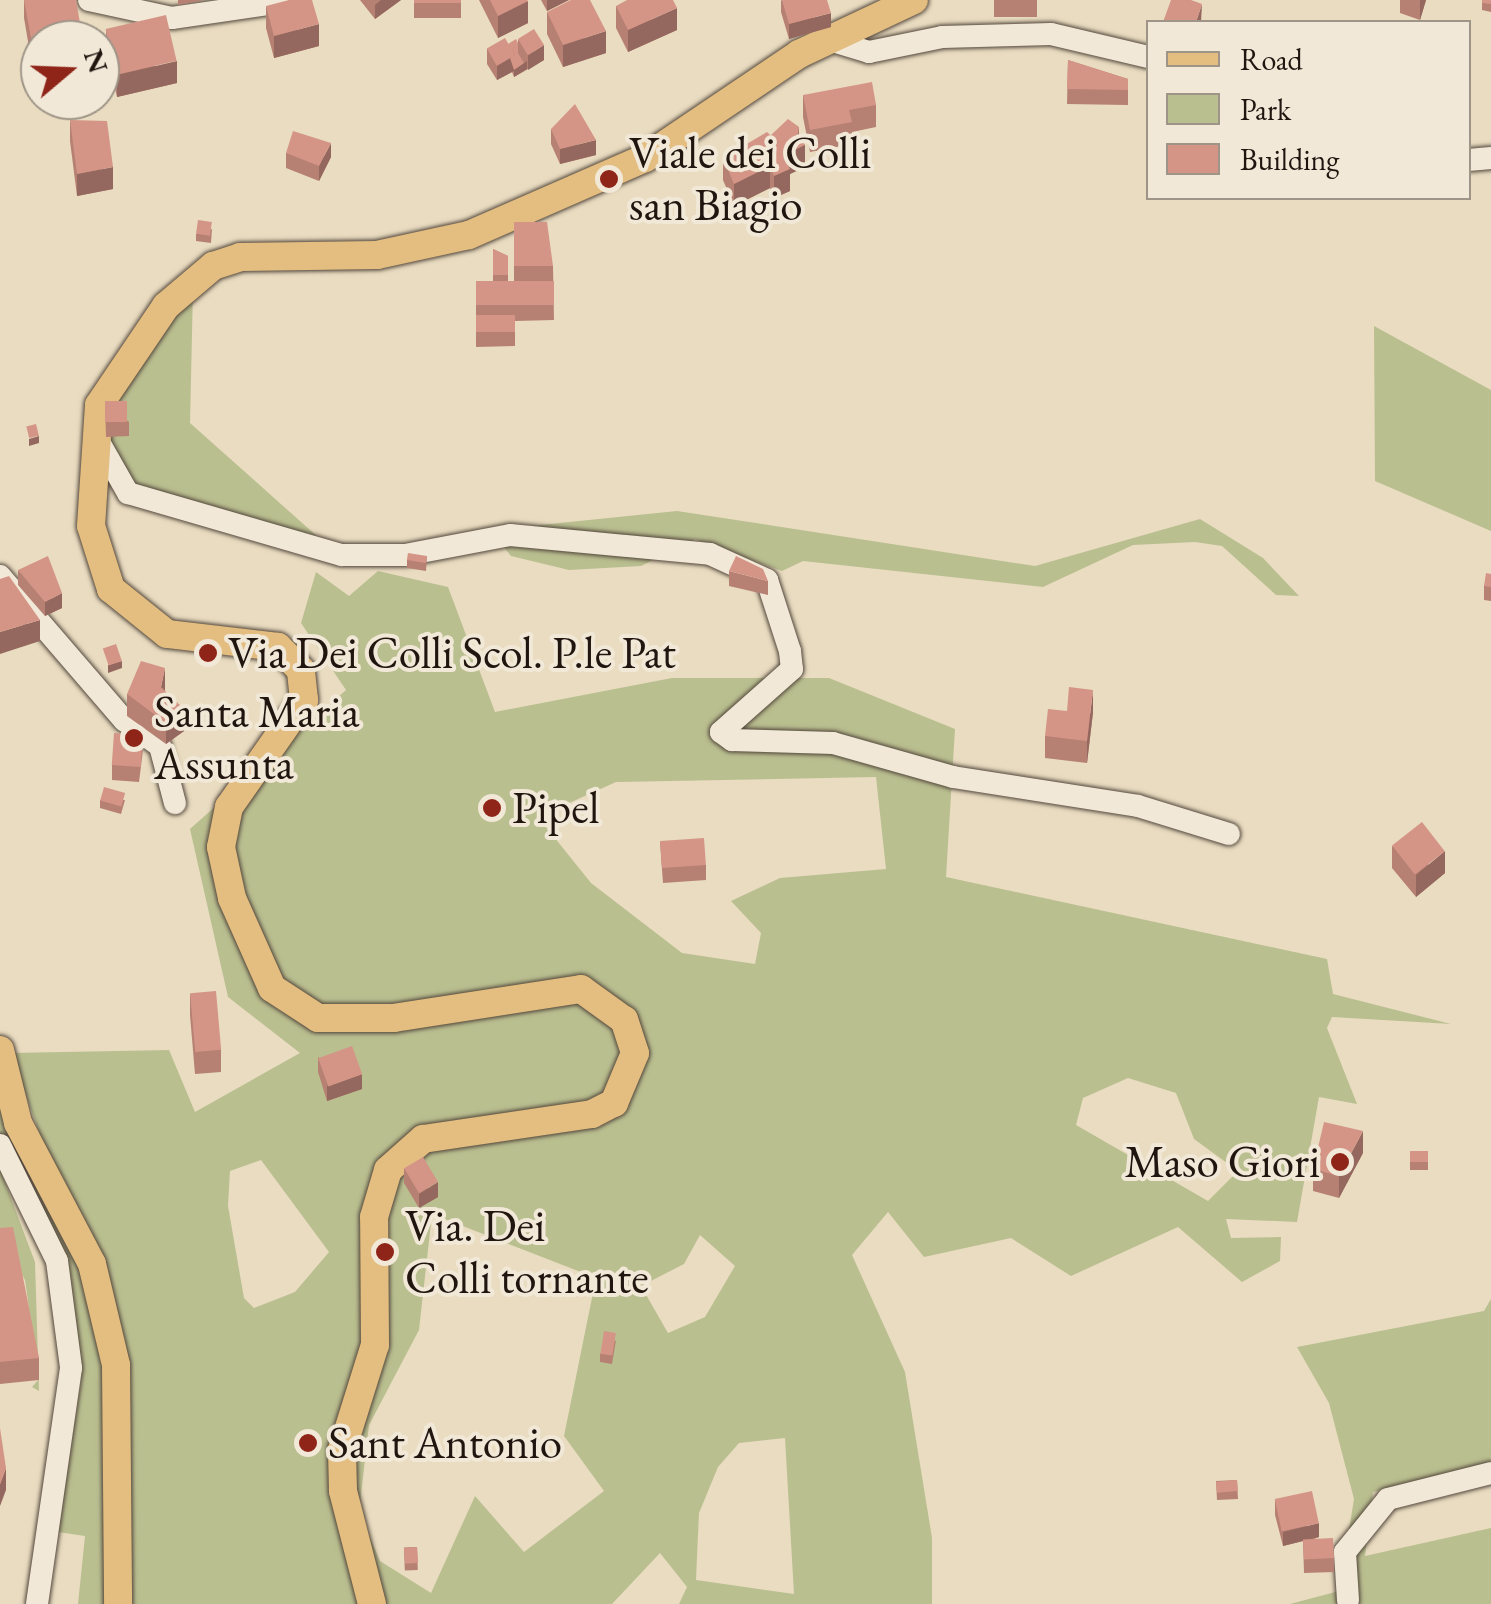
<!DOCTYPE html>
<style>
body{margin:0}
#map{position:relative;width:1491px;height:1604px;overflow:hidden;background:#e9dcc1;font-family:"EB Garamond",serif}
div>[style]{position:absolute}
.green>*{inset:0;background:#babf90}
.roads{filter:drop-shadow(0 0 2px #53473c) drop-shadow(0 0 2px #53473c)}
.minor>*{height:22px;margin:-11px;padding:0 11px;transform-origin:11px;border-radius:11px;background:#f1e8d7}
.major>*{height:28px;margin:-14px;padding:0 14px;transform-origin:14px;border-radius:14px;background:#e4be80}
.wall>*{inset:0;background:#b68073;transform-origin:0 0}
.shaded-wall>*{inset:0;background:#94685e}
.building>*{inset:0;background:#d49586;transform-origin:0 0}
.dots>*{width:28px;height:28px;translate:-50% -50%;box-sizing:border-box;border:5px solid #f1e8d7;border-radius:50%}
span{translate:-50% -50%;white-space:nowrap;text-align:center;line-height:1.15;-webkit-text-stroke:8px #f1e8d7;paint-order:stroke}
.poi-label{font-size:45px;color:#211510}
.left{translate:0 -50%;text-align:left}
.right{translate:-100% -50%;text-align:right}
.legend{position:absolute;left:1146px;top:20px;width:325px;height:180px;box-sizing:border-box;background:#f1e8d7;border:2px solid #9e9487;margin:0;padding:12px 18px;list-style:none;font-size:30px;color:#211510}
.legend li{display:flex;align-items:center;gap:20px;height:50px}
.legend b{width:50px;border:2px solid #9e9487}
.north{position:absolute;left:20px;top:20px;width:100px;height:100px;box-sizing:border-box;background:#f1e8d7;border:2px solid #9e9487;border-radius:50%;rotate:71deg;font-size:28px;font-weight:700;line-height:40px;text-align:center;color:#211510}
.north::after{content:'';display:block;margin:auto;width:35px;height:45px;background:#8f2418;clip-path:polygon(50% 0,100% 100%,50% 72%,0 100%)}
</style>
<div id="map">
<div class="green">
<div style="clip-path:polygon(193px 289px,190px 423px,319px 538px,120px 484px,105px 416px)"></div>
<div style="clip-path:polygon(1374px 326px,1491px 390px,1491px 531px,1375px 481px)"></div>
<div style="clip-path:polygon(677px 511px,1035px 566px,1200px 519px,1263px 558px,1299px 596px,1276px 595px,1222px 546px,1195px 542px,1133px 545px,1043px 587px,803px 561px,782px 571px,695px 539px,641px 566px,569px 570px,511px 556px,490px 530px)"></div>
<div style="clip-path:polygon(evenodd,378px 571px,448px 587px,495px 712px,672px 678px,829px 678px,955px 729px,946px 877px,1327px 959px,1333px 994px,1451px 1024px,1332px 1017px,1327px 1028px,1357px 1104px,1319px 1097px,1297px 1222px,1226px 1219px,1231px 1238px,1281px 1237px,1280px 1261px,1242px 1282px,1178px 1227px,1071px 1276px,1011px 1238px,924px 1257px,888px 1212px,852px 1255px,905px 1372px,932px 1538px,932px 1604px,679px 1604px,687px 1587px,660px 1553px,612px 1604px,128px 1604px,129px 1385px,11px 1053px,169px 1050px,195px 1112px,300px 1053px,228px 997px,190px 829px,346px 690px,301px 623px,316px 572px,349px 596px,378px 571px,876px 777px,886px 869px,780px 878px,731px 901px,761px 933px,755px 964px,682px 953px,591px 883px,538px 817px,616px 782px,876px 777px,378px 571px,1128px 1078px,1176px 1093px,1194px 1139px,1238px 1171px,1208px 1201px,1076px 1125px,1083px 1098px,1128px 1078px,378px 571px,261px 1160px,329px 1252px,295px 1292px,254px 1308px,244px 1298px,228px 1206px,230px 1171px,261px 1160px,378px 571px,432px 1214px,596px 1278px,564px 1436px,604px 1491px,524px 1552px,475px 1496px,431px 1593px,380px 1561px,359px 1512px,369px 1425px,419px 1330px,432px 1214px,378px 571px,700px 1235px,735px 1266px,705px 1317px,668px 1333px,641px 1286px,684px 1264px,700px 1235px,378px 571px,785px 1438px,794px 1594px,696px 1580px,699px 1513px,718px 1467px,739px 1443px,785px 1438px)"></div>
<div style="clip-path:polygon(0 1100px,74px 1242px,107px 1365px,107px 1604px,78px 1604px,85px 1536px,58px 1532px,81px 1381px,66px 1280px,0 1136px)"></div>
<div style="clip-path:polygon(0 1169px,35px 1262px,39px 1391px,32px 1387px,39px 1379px,25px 1280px,0 1235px)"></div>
<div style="clip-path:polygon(1491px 1299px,1491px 1467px,1373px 1492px,1365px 1556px,1491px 1528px,1491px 1604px,1290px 1604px,1339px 1591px,1354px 1499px,1329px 1403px,1297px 1347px,1484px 1311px)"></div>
</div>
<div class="roads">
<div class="minor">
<div style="left:89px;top:0;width:85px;rotate:12.2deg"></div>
<div style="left:172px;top:18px;width:124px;rotate:-8.3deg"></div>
<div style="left:826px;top:39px;width:45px;rotate:16.8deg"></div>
<div style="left:869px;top:52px;width:75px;rotate:-11.6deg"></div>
<div style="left:942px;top:37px;width:109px;rotate:-1.6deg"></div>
<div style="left:1051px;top:34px;width:100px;rotate:13.3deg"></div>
<div style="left:1468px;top:160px;width:23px;rotate:-5deg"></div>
<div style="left:95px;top:435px;width:67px;rotate:60.4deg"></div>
<div style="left:128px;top:493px;width:223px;rotate:16.2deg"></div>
<div style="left:342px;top:555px;width:63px"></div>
<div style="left:405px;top:555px;width:107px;rotate:-10.8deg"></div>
<div style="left:510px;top:535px;width:201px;rotate:5.4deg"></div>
<div style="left:710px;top:554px;width:63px;rotate:24.5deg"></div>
<div style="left:767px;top:580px;width:75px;rotate:72.1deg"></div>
<div style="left:790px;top:651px;width:18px;rotate:84deg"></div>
<div style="left:792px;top:669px;width:95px;rotate:138.4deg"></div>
<div style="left:721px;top:732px;width:14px;rotate:36deg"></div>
<div style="left:732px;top:740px;width:101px;rotate:1.7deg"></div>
<div style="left:833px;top:743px;width:125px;rotate:15.8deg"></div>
<div style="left:953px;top:777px;width:187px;rotate:8.9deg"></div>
<div style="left:1138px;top:806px;width:95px;rotate:17.1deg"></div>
<div style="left:0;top:576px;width:190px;rotate:49.3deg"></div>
<div style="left:124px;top:720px;width:44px;rotate:35.8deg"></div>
<div style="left:160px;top:746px;width:59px;rotate:75.3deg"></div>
<div style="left:0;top:1145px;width:129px;rotate:63.8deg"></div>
<div style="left:57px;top:1261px;width:108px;rotate:82.5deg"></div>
<div style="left:71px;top:1368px;width:238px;rotate:98.2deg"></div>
<div style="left:1348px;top:1600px;width:48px;rotate:-93.6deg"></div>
<div style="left:1345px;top:1552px;width:68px;rotate:-50.9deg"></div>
<div style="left:1388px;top:1499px;width:106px;rotate:-14.2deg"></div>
</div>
<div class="major">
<div style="left:0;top:1050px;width:75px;rotate:76.1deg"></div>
<div style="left:18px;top:1123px;width:159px;rotate:62.3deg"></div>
<div style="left:92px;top:1264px;width:104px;rotate:76.6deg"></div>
<div style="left:116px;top:1365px;width:239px;rotate:89.5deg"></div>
<div style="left:372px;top:1604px;width:117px;rotate:-104.4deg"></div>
<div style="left:343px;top:1491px;width:41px;rotate:-91.4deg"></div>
<div style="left:342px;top:1450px;width:110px;rotate:-72.6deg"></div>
<div style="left:375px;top:1345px;width:128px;rotate:-90.4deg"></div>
<div style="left:374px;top:1217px;width:49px;rotate:-73.4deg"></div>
<div style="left:388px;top:1170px;width:47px;rotate:-41.5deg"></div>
<div style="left:423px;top:1139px;width:171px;rotate:-8.4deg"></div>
<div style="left:592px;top:1114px;width:25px;rotate:-27deg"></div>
<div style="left:614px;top:1103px;width:54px;rotate:-67.2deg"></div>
<div style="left:635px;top:1053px;width:35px;rotate:-108deg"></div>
<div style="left:624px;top:1020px;width:53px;rotate:-144.2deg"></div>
<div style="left:581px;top:989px;width:189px;rotate:171.2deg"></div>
<div style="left:394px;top:1018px;width:76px;rotate:180deg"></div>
<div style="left:318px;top:1018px;width:55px;rotate:-146.9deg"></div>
<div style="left:272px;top:988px;width:98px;rotate:-114deg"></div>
<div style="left:232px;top:898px;width:52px;rotate:-102.2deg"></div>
<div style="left:221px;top:847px;width:41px;rotate:-78.7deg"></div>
<div style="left:229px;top:807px;width:131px;rotate:-55deg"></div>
<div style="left:304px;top:700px;width:30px;rotate:-96deg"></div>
<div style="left:301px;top:670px;width:33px;rotate:-135deg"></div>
<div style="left:278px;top:647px;width:112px;rotate:-173.3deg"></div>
<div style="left:167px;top:634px;width:72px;rotate:-141.2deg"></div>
<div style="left:111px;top:589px;width:66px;rotate:-107.6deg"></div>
<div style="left:91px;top:526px;width:121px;rotate:-86.2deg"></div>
<div style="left:99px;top:405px;width:120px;rotate:-55.9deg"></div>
<div style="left:166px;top:306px;width:62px;rotate:-40.4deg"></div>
<div style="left:213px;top:266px;width:28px;rotate:-18deg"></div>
<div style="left:240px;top:257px;width:137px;rotate:-0.8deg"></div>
<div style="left:377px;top:255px;width:94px;rotate:-12.3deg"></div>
<div style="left:469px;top:235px;width:192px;rotate:-23.6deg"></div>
<div style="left:645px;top:158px;width:186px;rotate:-34deg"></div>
<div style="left:799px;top:54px;width:127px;rotate:-25.2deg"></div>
</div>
</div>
<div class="wall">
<div style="clip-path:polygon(24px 0,81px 29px,81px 40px,40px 40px,40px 58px,31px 59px,24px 18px)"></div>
<div style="clip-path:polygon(178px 0,204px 0,178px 5px)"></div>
<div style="clip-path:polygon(360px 0,401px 0,375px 19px)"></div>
<div style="left:414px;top:0;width:47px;height:18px"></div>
<div style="clip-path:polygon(479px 0,527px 0,528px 23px,498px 38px)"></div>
<div style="clip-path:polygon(541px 0,569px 0,547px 11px)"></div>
<div style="clip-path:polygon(781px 0,831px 27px,789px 39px,781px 12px)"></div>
<div style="left:994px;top:0;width:43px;height:17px"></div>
<div style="clip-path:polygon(1400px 0,1426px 0,1420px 20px,1400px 13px)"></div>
<div style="clip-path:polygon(1482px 0,1491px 0,1491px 12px,1482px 10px)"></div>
<div style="clip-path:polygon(266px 6px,319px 46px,274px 58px,266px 28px)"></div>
<div style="clip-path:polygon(616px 6px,677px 30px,628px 52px,616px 28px)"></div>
<div style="clip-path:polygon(547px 12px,606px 53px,563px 67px,547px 34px)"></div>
<div style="clip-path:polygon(106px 29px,177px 83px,117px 97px,106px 51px)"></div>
<div style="clip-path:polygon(518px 39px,544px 60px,514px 77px,512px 72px,497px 80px,487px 64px,487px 49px,518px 43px)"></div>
<div style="clip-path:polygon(1068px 60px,1128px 79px,1128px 105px,1067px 104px)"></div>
<div style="clip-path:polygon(803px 95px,876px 105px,876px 127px,852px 132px,852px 144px,810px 152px,803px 117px)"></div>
<div style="clip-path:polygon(70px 120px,113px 189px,77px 196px,70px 141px)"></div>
<div style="clip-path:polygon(551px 129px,596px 155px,560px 164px,551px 144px)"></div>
<div style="clip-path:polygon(770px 136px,799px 138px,805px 167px,790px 174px,790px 191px,774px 198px,770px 188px,734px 206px,723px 180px,723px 158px)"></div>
<div style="clip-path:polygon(286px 153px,331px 157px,319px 181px,286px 168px)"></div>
<div style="clip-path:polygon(514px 222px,553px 266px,554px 320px,515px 321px,515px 346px,476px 347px,476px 282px,493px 282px,493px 249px,508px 256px,508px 282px,514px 281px)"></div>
<div style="clip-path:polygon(212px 229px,211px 243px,196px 241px,196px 234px)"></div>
<div style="clip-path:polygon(105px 401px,129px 422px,129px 436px,106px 437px)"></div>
<div style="clip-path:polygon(427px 556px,426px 571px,407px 568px,407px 560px)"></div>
<div style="clip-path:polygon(18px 570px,62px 608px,45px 616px,18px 585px)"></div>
<div style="clip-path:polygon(729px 571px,768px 581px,768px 595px,729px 586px)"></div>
<div style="clip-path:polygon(1491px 574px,1491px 601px,1484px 600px,1484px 586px)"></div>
<div style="clip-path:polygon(165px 691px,184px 731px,166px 744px,127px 716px,127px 694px)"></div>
<div style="clip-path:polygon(1093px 712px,1087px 763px,1045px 758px,1045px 736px)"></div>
<div style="clip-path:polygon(143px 750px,139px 782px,112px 780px,112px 765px)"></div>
<div style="clip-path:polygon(100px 800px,125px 800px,121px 814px,100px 808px)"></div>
<div style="clip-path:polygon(660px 842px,706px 865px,706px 880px,663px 883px)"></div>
<div style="clip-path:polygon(1392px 846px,1445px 873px,1416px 897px,1392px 868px)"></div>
<div style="clip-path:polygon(190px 993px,221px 1050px,221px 1072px,195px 1074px,190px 1015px)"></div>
<div style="clip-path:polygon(318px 1057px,362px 1089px,327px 1101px,318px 1072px)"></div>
<div style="left:1428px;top:1151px;width:19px;height:18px;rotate:90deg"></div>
<div style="clip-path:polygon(1363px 1153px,1339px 1198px,1313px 1191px,1313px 1169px)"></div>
<div style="clip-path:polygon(404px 1168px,438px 1197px,419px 1208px,404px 1183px)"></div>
<div style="clip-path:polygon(0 1228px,39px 1358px,39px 1380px,0 1384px)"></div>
<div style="clip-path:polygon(616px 1340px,612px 1364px,600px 1362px,600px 1354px)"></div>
<div style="left:1237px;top:1480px;width:19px;height:21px;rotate:87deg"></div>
<div style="clip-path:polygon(1275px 1500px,1319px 1537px,1314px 1539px,1334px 1558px,1334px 1572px,1304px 1573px,1303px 1541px,1283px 1546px,1275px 1515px)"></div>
<div style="left:417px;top:1547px;width:23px;height:13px;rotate:88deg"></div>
</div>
<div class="shaded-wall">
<div style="clip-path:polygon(381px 0,401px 0,375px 19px,375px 5px)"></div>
<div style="clip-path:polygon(547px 0,569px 0,547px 11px)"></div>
<div style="clip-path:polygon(1420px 0,1426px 0,1420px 20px)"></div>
<div style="clip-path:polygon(528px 1px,528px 23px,498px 38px,498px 16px)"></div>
<div style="clip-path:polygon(1202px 4px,1201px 22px,1196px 22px)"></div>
<div style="clip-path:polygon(677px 8px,677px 30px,628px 52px,628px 30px)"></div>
<div style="clip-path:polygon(831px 13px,831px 27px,789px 39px,789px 24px)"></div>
<div style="clip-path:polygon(319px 24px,319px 46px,274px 58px,274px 36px)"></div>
<div style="clip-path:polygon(606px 31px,606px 53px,563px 67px,563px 45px)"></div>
<div style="clip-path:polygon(544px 45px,544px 60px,528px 70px,528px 55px)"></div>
<div style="clip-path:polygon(515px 55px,515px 69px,527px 61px,527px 69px,514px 77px,514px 71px,497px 80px,497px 66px)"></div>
<div style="clip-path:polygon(177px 61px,177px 83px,117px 97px,117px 75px)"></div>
<div style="clip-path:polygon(799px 127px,799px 142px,805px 145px,805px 167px,790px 174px,790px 191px,774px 198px,774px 176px)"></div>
<div style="clip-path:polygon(596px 140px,596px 155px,560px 164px,560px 149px)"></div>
<div style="clip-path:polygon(331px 143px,331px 157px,319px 181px,319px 166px)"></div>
<div style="clip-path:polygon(770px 166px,770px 188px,734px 206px,734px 184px)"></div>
<div style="clip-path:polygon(113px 167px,113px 189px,77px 196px,77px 174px)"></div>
<div style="clip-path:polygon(39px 436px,39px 443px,29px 446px,29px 439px)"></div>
<div style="clip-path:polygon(62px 593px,62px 608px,45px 616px,45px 602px)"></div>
<div style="clip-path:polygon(40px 620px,40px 641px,0 654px,0 632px)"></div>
<div style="clip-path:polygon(122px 661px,122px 668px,108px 673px,108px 665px)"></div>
<div style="clip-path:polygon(165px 668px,165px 690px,161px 709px,161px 687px)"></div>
<div style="clip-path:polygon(1093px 690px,1093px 712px,1087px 763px,1087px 741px)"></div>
<div style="clip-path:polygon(184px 709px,184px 731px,166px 744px,166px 723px)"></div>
<div style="clip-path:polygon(1445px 851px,1445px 873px,1416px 897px,1416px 875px)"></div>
<div style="clip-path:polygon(362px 1074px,362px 1089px,327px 1101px,327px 1086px)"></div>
<div style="clip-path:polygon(1363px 1131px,1363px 1153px,1339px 1198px,1339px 1176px)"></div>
<div style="clip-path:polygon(438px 1182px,438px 1197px,419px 1208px,419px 1194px)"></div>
<div style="clip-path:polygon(6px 1468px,6px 1490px,0 1506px,0 1484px)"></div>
<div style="clip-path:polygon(1319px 1523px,1319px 1537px,1283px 1546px,1283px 1532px)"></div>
</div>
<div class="building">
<div style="clip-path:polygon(24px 0,76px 0,81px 29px,31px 38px)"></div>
<div style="clip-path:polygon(289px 0,312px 0,319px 24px,274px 36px,266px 6px)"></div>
<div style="left:414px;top:0;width:47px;height:3px"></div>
<div style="clip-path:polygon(490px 0,527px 0,528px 1px,498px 16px)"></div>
<div style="clip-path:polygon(571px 0,590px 0,606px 31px,563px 45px,547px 12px)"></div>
<div style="clip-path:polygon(627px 0,673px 0,677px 8px,628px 30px,616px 6px)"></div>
<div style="clip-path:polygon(782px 0,827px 0,831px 13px,789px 24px)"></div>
<div style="clip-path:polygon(1171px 0,1191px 0,1202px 4px,1196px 22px,1181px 22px,1174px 20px,1173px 22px,1163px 22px)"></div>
<div style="clip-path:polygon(1482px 0,1491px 0,1491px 4px,1482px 3px)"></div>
<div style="left:166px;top:15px;width:47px;height:62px;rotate:77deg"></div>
<div style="left:534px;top:29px;width:19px;height:19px;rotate:58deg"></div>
<div style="left:505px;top:38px;width:20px;height:21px;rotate:60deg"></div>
<div style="clip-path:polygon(516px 39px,518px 43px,518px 53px,524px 63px,514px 70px,510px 58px,515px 55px,508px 44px)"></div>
<div style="clip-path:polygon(1068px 60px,1128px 79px,1128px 90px,1067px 89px)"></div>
<div style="clip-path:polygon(872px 82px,876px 105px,849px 110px,852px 122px,810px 130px,803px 95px)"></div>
<div style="clip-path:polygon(575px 104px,596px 140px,560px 149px,551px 129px)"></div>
<div style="clip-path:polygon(788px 119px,799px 127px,798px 136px,797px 135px,779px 143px,770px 136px)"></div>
<div style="clip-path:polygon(70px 120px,107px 121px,113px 167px,77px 174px)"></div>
<div style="clip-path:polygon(293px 131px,331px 143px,319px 166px,286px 153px)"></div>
<div style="clip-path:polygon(767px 132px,779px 143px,797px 135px,805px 145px,784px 155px,790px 169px,774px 176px,770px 166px,734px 184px,723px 158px)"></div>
<div style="left:198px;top:220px;width:14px;height:14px;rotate:8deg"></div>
<div style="clip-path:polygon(514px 222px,547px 222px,553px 266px,514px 266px)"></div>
<div style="clip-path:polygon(493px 249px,508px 256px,508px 275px,493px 275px)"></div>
<div style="left:554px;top:281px;width:24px;height:78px;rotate:90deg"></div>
<div style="left:476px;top:315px;width:39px;height:17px"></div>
<div style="left:105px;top:401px;width:22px;height:21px"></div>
<div style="left:36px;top:424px;width:12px;height:10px;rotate:76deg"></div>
<div style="left:408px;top:553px;width:19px;height:7px;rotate:9deg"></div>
<div style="clip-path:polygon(48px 556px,62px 593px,45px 602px,18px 570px)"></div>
<div style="clip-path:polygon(736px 556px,763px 569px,768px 581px,729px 571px)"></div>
<div style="clip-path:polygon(1486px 573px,1491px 574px,1491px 587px,1484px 586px)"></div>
<div style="clip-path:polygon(9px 576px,40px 620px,0 632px,0 579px)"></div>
<div style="left:116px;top:644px;width:18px;height:14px;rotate:71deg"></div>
<div style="clip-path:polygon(141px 661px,165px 668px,161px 687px,184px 709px,166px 723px,127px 694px)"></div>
<div style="clip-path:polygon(1069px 687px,1093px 690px,1087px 741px,1045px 736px,1048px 709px,1067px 711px)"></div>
<div style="left:114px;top:733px;width:29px;height:32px;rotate:4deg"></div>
<div style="left:104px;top:787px;width:22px;height:14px;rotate:16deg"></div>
<div style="left:1422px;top:822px;width:37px;height:38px;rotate:52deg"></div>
<div style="left:704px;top:838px;width:27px;height:44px;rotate:86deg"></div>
<div style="left:216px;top:991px;width:59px;height:26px;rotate:85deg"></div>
<div style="left:352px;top:1046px;width:30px;height:36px;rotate:70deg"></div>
<div style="clip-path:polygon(1324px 1122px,1363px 1131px,1339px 1176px,1313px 1169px)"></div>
<div style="left:1428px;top:1151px;width:11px;height:18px;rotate:90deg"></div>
<div style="left:423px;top:1157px;width:29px;height:22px;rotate:59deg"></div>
<div style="clip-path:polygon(13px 1227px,39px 1358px,0 1362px,0 1228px)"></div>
<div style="left:604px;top:1331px;width:12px;height:23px;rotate:9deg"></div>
<div style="clip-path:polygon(0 1428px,6px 1468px,0 1484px)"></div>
<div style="left:1237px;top:1480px;width:11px;height:21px;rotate:85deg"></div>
<div style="left:1312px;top:1491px;width:33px;height:38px;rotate:78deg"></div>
<div style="left:1333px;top:1538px;width:20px;height:30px;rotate:87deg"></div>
<div style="left:417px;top:1547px;width:16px;height:13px;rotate:86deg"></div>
</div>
<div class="dots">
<div style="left:609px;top:179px;background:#8f2418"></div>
<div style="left:208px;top:653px;background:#8f2418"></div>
<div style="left:134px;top:738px;background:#8f2418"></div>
<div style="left:492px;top:808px;background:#8f2418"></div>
<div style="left:1340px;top:1162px;background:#8f2418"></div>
<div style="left:385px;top:1252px;background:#8f2418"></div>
<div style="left:308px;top:1443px;background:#8f2418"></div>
</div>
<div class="poi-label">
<span class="left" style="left:629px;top:179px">Viale dei Colli<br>san Biagio</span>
<span class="left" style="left:228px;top:653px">Via Dei Colli Scol. P.le Pat</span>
<span class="left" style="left:154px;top:738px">Santa Maria<br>Assunta</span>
<span class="left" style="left:512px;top:808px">Pipel</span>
<span class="right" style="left:1320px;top:1162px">Maso Giori</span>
<span class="left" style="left:405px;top:1252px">Via. Dei<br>Colli tornante</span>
<span class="left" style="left:328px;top:1443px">Sant Antonio</span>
</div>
<ul class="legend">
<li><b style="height:12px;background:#e4be80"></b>Road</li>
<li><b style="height:28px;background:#babf90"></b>Park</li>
<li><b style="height:28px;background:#d49586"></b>Building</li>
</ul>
<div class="north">N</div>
</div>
